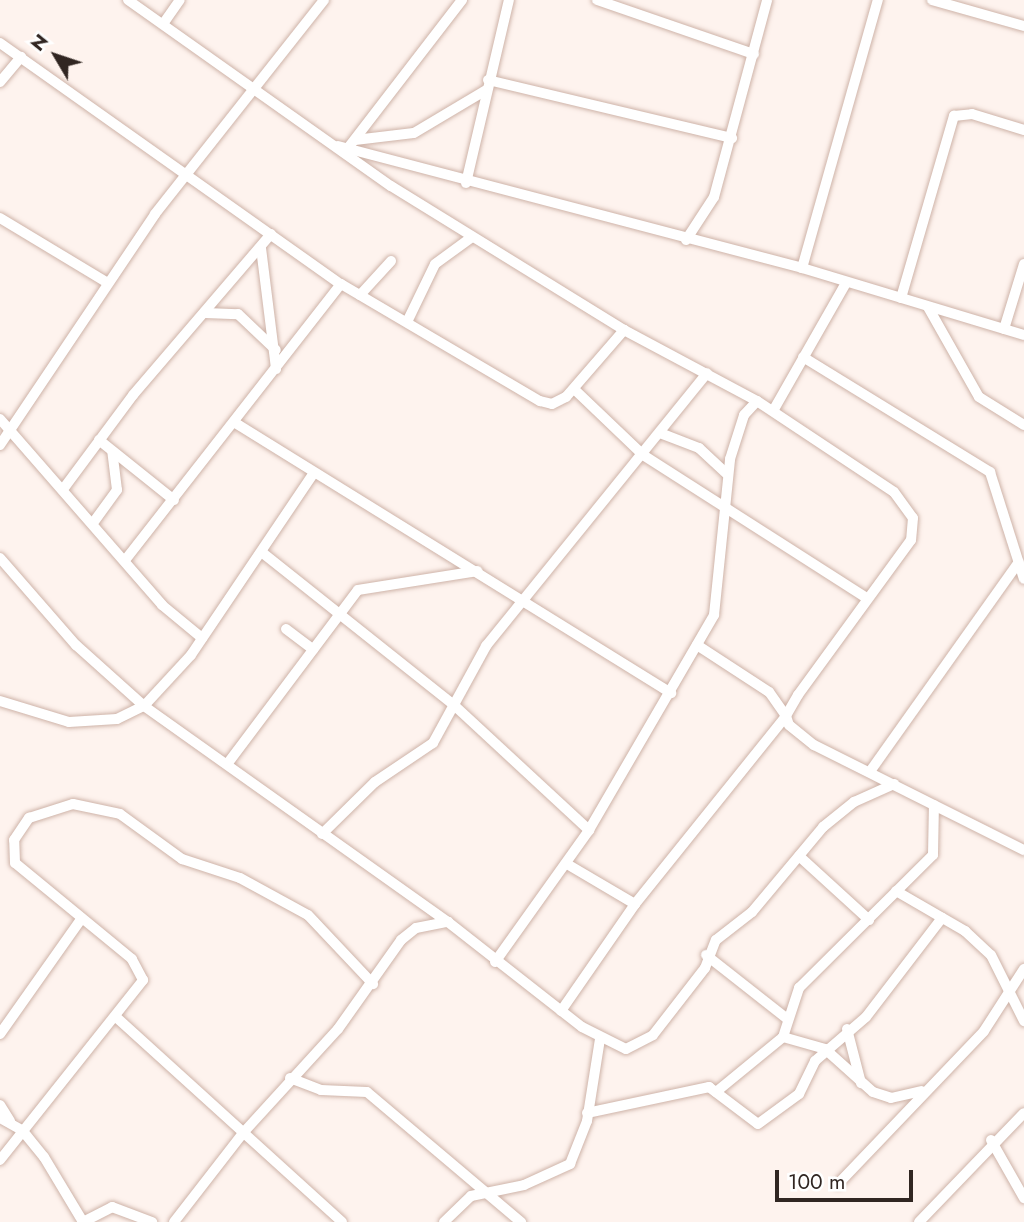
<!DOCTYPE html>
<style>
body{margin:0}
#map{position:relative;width:1024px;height:1222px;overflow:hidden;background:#fef3ee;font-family:Jost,sans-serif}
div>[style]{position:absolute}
.roads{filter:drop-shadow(0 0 2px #ceb3a8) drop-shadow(0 0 2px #ceb3a8)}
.street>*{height:10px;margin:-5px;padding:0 5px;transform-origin:5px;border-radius:5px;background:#fff}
span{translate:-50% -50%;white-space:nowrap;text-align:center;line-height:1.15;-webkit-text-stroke:6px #fff;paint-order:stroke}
.north{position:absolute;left:21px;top:21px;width:70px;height:70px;-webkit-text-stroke:5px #fff;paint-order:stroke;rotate:309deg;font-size:19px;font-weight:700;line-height:28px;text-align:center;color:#312622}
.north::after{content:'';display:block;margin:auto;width:24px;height:32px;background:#312622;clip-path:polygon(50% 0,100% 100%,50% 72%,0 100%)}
.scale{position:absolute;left:775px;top:1170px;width:138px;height:32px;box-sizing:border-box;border:4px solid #312622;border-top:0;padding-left:9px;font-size:21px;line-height:24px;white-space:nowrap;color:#312622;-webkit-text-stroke:5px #fff;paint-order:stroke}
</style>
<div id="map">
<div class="roads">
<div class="street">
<div style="left:128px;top:0;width:322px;rotate:35.3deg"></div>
<div style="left:391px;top:186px;width:274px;rotate:31.7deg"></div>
<div style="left:624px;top:330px;width:151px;rotate:28.1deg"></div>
<div style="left:757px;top:401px;width:164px;rotate:33.6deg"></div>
<div style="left:894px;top:492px;width:32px;rotate:54deg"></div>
<div style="left:913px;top:518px;width:22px;rotate:95deg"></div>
<div style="left:911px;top:540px;width:192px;rotate:126.1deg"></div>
<div style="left:798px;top:695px;width:24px;rotate:120deg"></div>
<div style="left:786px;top:716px;width:9px;rotate:72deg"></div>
<div style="left:789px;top:725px;width:32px;rotate:39deg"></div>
<div style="left:814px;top:745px;width:235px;rotate:26.6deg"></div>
<div style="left:597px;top:0;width:166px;rotate:19deg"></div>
<div style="left:932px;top:0;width:96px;rotate:15.8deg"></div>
<div style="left:163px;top:24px;width:29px;rotate:-55deg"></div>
<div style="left:0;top:43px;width:418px;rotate:35.3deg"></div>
<div style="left:341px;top:284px;width:231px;rotate:30.5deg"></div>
<div style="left:540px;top:401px;width:12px;rotate:14deg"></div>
<div style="left:552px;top:404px;width:16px;rotate:-27deg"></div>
<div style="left:566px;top:397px;width:89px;rotate:-49.1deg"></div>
<div style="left:488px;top:80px;width:251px;rotate:13.4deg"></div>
<div style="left:0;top:82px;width:33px;rotate:-50deg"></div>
<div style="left:355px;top:140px;width:59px;rotate:-6.8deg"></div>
<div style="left:414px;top:133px;width:84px;rotate:-30.8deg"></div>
<div style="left:338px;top:146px;width:480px;rotate:14.7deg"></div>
<div style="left:802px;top:268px;width:232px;rotate:16.8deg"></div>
<div style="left:348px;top:148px;width:187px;rotate:-52.4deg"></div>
<div style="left:466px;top:183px;width:188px;rotate:-76.8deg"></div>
<div style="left:0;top:218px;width:124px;rotate:31.1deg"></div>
<div style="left:686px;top:240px;width:51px;rotate:-56.9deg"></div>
<div style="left:714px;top:197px;width:204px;rotate:-74.9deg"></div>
<div style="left:261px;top:248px;width:122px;rotate:82.9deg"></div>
<div style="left:802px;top:268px;width:279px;rotate:-74.2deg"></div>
<div style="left:360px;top:295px;width:46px;rotate:-47.6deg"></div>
<div style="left:901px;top:298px;width:190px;rotate:-73.8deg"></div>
<div style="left:954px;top:116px;width:18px;rotate:-6deg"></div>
<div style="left:972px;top:114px;width:54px;rotate:17.1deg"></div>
<div style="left:928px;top:307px;width:103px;rotate:60.5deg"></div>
<div style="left:979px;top:397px;width:53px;rotate:31.9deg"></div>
<div style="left:205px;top:313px;width:33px;rotate:2deg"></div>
<div style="left:238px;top:314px;width:52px;rotate:43.5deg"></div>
<div style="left:407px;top:322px;width:64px;rotate:-64.2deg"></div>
<div style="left:435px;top:264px;width:46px;rotate:-36.1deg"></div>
<div style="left:1004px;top:329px;width:68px;rotate:-72.9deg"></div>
<div style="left:803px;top:357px;width:220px;rotate:31.6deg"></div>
<div style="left:990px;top:472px;width:112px;rotate:72.4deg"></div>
<div style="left:574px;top:389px;width:95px;rotate:43.7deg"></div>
<div style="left:643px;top:455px;width:266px;rotate:32.6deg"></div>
<div style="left:773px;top:411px;width:147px;rotate:-60.3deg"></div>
<div style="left:0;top:419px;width:247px;rotate:48.9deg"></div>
<div style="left:162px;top:605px;width:52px;rotate:39.5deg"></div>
<div style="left:237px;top:424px;width:511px;rotate:31.79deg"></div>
<div style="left:660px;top:433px;width:42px;rotate:21deg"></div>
<div style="left:699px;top:448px;width:38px;rotate:43deg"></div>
<div style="left:99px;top:440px;width:96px;rotate:38.7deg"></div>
<div style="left:0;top:445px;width:278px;rotate:-56.1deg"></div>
<div style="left:155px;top:214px;width:273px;rotate:-51.7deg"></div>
<div style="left:64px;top:488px;width:116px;rotate:-53.4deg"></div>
<div style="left:133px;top:395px;width:212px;rotate:-49.4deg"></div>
<div style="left:93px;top:523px;width:41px;rotate:-54deg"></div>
<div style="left:117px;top:490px;width:39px;rotate:-97deg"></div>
<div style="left:264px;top:554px;width:244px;rotate:38.5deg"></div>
<div style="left:455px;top:706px;width:183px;rotate:42.8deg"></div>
<div style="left:0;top:558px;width:116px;rotate:48.9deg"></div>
<div style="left:76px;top:645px;width:91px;rotate:41.9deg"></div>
<div style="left:144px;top:706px;width:373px;rotate:35.4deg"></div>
<div style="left:448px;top:922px;width:170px;rotate:38.1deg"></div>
<div style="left:582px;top:1027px;width:49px;rotate:26.6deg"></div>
<div style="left:626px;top:1049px;width:30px;rotate:-27deg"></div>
<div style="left:653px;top:1035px;width:85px;rotate:-52.2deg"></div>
<div style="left:705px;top:968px;width:30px;rotate:-69deg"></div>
<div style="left:716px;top:940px;width:46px;rotate:-37.9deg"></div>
<div style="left:752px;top:912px;width:111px;rotate:-50.1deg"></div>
<div style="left:823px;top:827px;width:40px;rotate:-39deg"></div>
<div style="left:854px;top:802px;width:44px;rotate:-24.2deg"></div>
<div style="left:126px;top:559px;width:349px;rotate:-52deg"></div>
<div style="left:286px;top:629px;width:34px;rotate:37deg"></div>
<div style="left:0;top:701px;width:72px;rotate:16.9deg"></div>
<div style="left:69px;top:722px;width:48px;rotate:-3.6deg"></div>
<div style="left:117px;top:719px;width:30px;rotate:-26deg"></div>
<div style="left:144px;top:706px;width:69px;rotate:-47.3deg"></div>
<div style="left:191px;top:655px;width:218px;rotate:-56deg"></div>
<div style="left:228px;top:763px;width:216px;rotate:-53.1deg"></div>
<div style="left:358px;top:590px;width:121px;rotate:-9deg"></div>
<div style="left:871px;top:770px;width:255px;rotate:-54.6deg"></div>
<div style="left:322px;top:834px;width:74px;rotate:-44.5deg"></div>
<div style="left:375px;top:782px;width:70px;rotate:-33.9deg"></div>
<div style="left:433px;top:743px;width:111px;rotate:-61.3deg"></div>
<div style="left:486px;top:646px;width:351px;rotate:-51deg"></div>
<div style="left:799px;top:856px;width:95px;rotate:42.4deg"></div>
<div style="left:567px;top:864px;width:79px;rotate:30.5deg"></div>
<div style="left:896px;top:891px;width:80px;rotate:30.1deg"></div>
<div style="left:965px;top:931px;width:35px;rotate:43deg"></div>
<div style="left:991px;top:955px;width:74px;rotate:63.4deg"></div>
<div style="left:706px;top:955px;width:102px;rotate:38.2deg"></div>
<div style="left:495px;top:962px;width:162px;rotate:-54.5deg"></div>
<div style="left:589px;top:830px;width:249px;rotate:-59.8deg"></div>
<div style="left:714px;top:615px;width:157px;rotate:-84.1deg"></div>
<div style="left:730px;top:459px;width:46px;rotate:-72.3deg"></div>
<div style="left:744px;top:415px;width:19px;rotate:-47deg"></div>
<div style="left:561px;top:1011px;width:130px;rotate:-55.3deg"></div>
<div style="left:635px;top:904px;width:241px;rotate:-51.2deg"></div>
<div style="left:786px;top:716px;width:29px;rotate:-125deg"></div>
<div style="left:769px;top:692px;width:86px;rotate:-146.9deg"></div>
<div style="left:116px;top:1017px;width:305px;rotate:42.2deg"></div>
<div style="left:847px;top:1029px;width:56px;rotate:75.5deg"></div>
<div style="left:0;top:1034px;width:141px;rotate:-54.8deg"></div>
<div style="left:783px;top:1037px;width:52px;rotate:-71.9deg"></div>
<div style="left:799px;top:988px;width:189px;rotate:-44.8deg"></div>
<div style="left:933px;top:855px;width:50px;rotate:-88.9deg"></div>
<div style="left:290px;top:1078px;width:33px;rotate:21deg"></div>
<div style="left:321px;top:1090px;width:46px;rotate:2.5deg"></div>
<div style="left:367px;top:1092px;width:202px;rotate:40.2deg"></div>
<div style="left:716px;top:1092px;width:87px;rotate:-39.4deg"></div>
<div style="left:783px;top:1037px;width:44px;rotate:15.9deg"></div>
<div style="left:825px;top:1049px;width:64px;rotate:41.9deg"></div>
<div style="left:873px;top:1092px;width:19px;rotate:18deg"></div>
<div style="left:891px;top:1098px;width:31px;rotate:-13deg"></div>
<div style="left:0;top:1105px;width:19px;rotate:58deg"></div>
<div style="left:587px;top:1113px;width:125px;rotate:-12deg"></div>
<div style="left:709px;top:1087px;width:61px;rotate:37.1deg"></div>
<div style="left:758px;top:1124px;width:51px;rotate:-36.2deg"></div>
<div style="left:799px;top:1094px;width:37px;rotate:-64deg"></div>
<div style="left:815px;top:1061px;width:67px;rotate:-40.8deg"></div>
<div style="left:866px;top:1017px;width:125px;rotate:-52.5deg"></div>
<div style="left:0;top:1118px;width:25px;rotate:29deg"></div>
<div style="left:22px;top:1130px;width:35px;rotate:51deg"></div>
<div style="left:44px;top:1157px;width:76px;rotate:59deg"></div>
<div style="left:991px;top:1140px;width:67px;rotate:60.4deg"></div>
<div style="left:0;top:1160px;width:230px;rotate:-51.5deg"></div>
<div style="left:143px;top:980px;width:24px;rotate:-118deg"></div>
<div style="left:132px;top:959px;width:151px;rotate:-140.6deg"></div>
<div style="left:15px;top:863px;width:23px;rotate:-92deg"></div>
<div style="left:14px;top:840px;width:27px;rotate:-56deg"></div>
<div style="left:29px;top:818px;width:46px;rotate:-17.7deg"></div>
<div style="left:73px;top:804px;width:48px;rotate:12deg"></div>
<div style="left:120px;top:814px;width:77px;rotate:36deg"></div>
<div style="left:182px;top:859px;width:61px;rotate:18.1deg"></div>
<div style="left:240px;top:878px;width:77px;rotate:28.6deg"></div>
<div style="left:308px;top:915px;width:95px;rotate:46.7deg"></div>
<div style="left:838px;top:1184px;width:211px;rotate:-46.3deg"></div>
<div style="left:984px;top:1031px;width:74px;rotate:-57.2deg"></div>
<div style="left:83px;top:1222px;width:33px;rotate:-27deg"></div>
<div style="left:112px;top:1207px;width:43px;rotate:20.6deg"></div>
<div style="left:174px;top:1222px;width:113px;rotate:-52.2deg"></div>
<div style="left:243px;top:1133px;width:141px;rotate:-47.6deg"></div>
<div style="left:338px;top:1029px;width:109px;rotate:-54.7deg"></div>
<div style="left:401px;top:940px;width:19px;rotate:-39deg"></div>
<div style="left:416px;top:928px;width:33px;rotate:-11deg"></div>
<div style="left:444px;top:1222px;width:37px;rotate:-44deg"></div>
<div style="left:471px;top:1196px;width:54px;rotate:-11.7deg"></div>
<div style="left:524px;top:1185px;width:51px;rotate:-24.5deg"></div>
<div style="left:570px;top:1164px;width:46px;rotate:-68.4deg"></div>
<div style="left:587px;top:1121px;width:83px;rotate:-81deg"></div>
<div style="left:919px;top:1222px;width:151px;rotate:-46.1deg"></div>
</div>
</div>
<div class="north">N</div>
<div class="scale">100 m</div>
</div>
